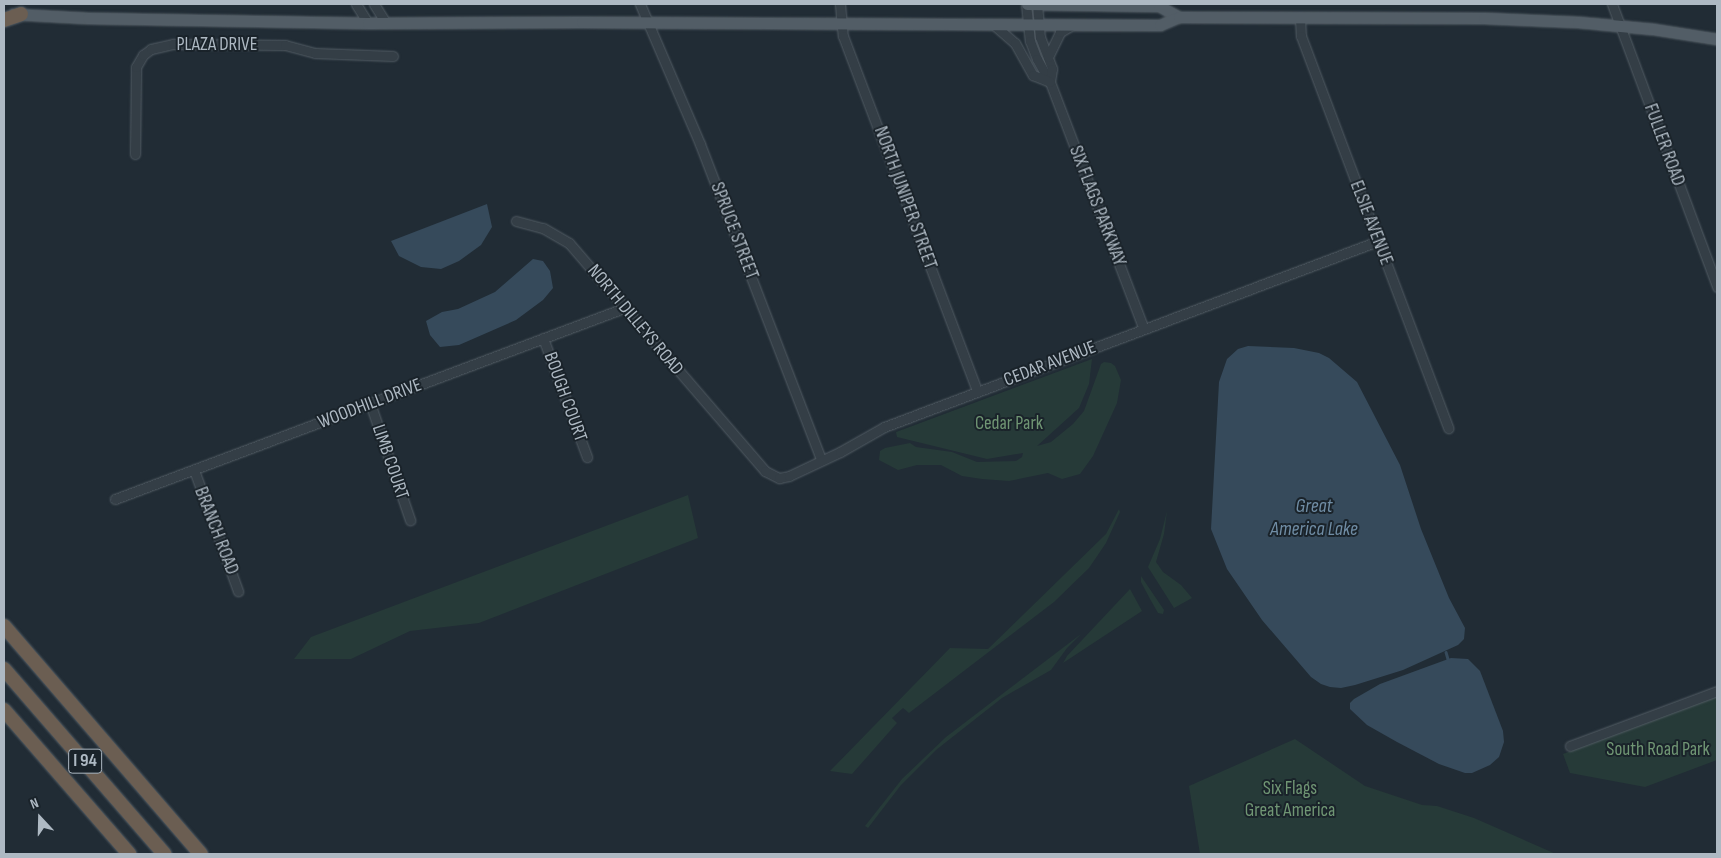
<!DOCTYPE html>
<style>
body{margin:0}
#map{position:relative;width:1721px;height:858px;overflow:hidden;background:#212c35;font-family:"Sofia Sans Condensed",sans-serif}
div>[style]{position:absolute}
.green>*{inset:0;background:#263a38}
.water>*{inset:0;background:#364a5b}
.stream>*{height:2.5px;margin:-1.25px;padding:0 1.25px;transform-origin:1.25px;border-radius:1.25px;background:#364a5b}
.roads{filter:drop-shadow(0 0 1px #525c64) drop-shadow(0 0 1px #525c64)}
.minor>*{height:9px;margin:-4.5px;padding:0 4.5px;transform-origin:4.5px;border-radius:4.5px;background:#343e46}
.major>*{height:11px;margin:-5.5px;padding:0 5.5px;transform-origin:5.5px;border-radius:5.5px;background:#525d66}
.highway>*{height:14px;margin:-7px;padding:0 7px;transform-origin:7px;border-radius:7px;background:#6b5e52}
span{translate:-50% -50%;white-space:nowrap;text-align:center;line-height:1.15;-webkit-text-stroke:4px #1a232a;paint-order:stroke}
.shield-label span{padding:1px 4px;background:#1a232a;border:1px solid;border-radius:4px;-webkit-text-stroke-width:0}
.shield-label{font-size:18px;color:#aeb9c3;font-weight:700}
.street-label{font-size:19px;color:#aeb9c3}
.park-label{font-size:19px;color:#709674}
.water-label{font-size:20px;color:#708da5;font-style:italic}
.frame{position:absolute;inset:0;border:5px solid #aeb9c3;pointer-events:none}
.north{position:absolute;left:15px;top:793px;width:50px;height:50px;-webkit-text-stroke:4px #1a232a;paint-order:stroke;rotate:339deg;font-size:14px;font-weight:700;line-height:20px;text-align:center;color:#aeb9c3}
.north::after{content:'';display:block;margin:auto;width:18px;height:22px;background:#aeb9c3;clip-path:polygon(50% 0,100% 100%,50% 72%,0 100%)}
</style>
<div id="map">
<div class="green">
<div style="clip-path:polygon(1092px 359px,1089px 384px,1079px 408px,1037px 446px,1051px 442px,1073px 424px,1084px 411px,1101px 364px,1104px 362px,1111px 363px,1115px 366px,1121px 380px,1117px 403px,1093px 456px,1080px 474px,1062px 479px,1048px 473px,1009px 481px,982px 479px,962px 476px,941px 465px,917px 465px,898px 470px,879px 460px,880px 451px,885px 448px,910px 443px,916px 447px,952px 452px,977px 462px,1016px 461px,1022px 457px,1023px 453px,987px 459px,897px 437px,896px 432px)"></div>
<div style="clip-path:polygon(688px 495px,698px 538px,479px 623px,410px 631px,351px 659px,294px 659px,311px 637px)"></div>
<div style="clip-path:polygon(1119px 509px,1120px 512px,1106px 543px,1089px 568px,1054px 602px,909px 713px,903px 708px,892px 718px,897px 723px,852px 774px,830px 771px,950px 648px,988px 649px,1106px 534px)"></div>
<div style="clip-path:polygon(1167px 511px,1164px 534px,1156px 562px,1163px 572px,1181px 585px,1192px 598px,1174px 608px,1148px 567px,1160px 539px)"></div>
<div style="clip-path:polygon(1141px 576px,1164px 610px,1163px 614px,1158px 613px,1150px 599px,1141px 582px)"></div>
<div style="clip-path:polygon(1130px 589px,1142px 611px,1063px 663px,1067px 656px)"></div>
<div style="clip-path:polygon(1081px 634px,1067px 648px,1051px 670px,1002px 698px,936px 750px,901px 785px,868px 828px,865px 826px,902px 779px,946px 737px)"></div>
<div style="clip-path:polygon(1717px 695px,1717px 760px,1645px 787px,1570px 773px,1563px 754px)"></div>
<div style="clip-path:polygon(1295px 739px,1365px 786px,1422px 805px,1437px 806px,1474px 818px,1556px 854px,1200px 854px,1189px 786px)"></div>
</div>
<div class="water">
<div style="clip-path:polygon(487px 204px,492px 227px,481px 245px,459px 261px,441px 269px,421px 267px,399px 256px,391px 241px)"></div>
<div style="clip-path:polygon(533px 259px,543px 261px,550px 271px,553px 288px,543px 300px,516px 320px,459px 345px,440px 347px,430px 335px,426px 321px,442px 312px,458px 309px,495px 292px)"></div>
<div style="clip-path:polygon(1248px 346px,1294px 348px,1319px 353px,1329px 358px,1357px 382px,1400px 465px,1421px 529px,1449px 598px,1465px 628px,1464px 639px,1458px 645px,1403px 670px,1355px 685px,1341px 688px,1330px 687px,1321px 684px,1311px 677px,1262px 620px,1227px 569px,1211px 529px,1219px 382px,1227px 359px,1238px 349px)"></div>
<div style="clip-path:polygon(1451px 658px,1468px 659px,1480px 671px,1503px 731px,1504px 742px,1499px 757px,1490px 765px,1472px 773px,1465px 773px,1439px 764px,1397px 742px,1367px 725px,1350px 709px,1350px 703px,1354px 699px,1380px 684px)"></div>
</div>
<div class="stream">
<div style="left:1446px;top:652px;width:7px;rotate:74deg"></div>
</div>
<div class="roads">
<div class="minor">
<div style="left:356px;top:4px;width:22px;rotate:58deg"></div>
<div style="left:374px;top:4px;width:22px;rotate:58deg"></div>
<div style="left:640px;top:4px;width:152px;rotate:66.8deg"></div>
<div style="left:700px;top:144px;width:338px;rotate:69deg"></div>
<div style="left:840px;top:4px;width:32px;rotate:85deg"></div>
<div style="left:843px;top:36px;width:379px;rotate:69.3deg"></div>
<div style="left:1026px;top:4px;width:37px;rotate:84deg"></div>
<div style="left:1030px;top:41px;width:19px;rotate:69deg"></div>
<div style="left:1037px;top:59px;width:26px;rotate:61deg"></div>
<div style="left:1050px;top:82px;width:264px;rotate:69.2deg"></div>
<div style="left:1037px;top:4px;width:33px;rotate:85deg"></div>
<div style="left:1040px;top:37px;width:34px;rotate:69deg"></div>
<div style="left:1052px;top:69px;width:13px;rotate:99deg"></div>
<div style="left:1612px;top:4px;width:302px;rotate:69.6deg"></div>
<div style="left:1300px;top:18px;width:18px;rotate:87deg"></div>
<div style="left:1301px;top:36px;width:419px;rotate:69.4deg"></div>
<div style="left:993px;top:24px;width:29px;rotate:41deg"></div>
<div style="left:1015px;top:43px;width:37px;rotate:61deg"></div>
<div style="left:1033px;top:75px;width:18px;rotate:22deg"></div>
<div style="left:1048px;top:57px;width:28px;rotate:-64deg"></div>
<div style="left:1060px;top:32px;width:14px;rotate:-30deg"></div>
<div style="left:135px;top:154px;width:87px;rotate:-89.3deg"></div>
<div style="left:136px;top:67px;width:14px;rotate:-60deg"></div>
<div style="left:143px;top:55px;width:10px;rotate:-37deg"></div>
<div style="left:151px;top:49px;width:23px;rotate:-13deg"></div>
<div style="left:173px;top:44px;width:112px;rotate:0.5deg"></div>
<div style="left:285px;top:45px;width:31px;rotate:15deg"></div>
<div style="left:315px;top:53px;width:78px;rotate:2.2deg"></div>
<div style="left:516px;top:221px;width:28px;rotate:15deg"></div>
<div style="left:543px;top:228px;width:30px;rotate:30deg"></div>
<div style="left:569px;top:243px;width:301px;rotate:49.3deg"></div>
<div style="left:765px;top:471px;width:16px;rotate:27deg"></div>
<div style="left:779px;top:478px;width:10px;rotate:-11deg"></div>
<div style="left:789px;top:476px;width:56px;rotate:-25.2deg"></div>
<div style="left:840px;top:452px;width:51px;rotate:-29.6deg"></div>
<div style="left:884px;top:427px;width:528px;rotate:-20.63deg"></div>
<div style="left:543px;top:338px;width:127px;rotate:69.7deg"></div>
<div style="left:370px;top:403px;width:124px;rotate:71.1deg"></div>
<div style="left:194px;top:470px;width:129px;rotate:70deg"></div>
<div style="left:115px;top:499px;width:544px;rotate:-20.57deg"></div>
<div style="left:1570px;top:746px;width:157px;rotate:-20.5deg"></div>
</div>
<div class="major">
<div style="left:1027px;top:4px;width:132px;rotate:0.9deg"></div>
<div style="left:1159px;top:6px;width:23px;rotate:29deg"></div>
<div style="left:13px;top:14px;width:75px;rotate:3.1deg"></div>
<div style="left:88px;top:18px;width:280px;rotate:1deg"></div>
<div style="left:368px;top:23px;width:214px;rotate:-0.3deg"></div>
<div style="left:582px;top:22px;width:578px;rotate:0.3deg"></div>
<div style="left:1160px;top:25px;width:21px;rotate:-23deg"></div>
<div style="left:1179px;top:17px;width:305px;rotate:0.2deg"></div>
<div style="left:1484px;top:18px;width:94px;rotate:2.4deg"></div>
<div style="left:1578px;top:22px;width:75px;rotate:5.3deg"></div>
<div style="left:1653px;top:29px;width:65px;rotate:8.9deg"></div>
</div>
<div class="highway">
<div style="left:4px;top:20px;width:18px;rotate:-19deg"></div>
<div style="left:4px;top:626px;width:301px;rotate:49.2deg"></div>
<div style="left:4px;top:669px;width:245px;rotate:49.1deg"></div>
<div style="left:4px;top:710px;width:191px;rotate:49deg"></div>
</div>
</div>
<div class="shield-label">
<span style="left:85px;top:761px">I 94</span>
</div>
<div class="street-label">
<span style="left:217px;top:45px">PLAZA DRIVE</span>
<span style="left:1664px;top:145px;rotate:70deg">FULLER ROAD</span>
<span style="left:905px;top:198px;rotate:70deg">NORTH JUNIPER STREET</span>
<span style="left:1097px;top:206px;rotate:69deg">SIX FLAGS PARKWAY</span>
<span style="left:1371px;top:223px;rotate:69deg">ELSIE AVENUE</span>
<span style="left:734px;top:231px;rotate:69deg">SPRUCE STREET</span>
<span style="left:635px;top:320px;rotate:50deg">NORTH DILLEYS ROAD</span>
<span style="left:1050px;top:364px;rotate:-21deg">CEDAR AVENUE</span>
<span style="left:565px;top:397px;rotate:70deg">BOUGH COURT</span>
<span style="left:370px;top:404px;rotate:-21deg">WOODHILL DRIVE</span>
<span style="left:390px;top:462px;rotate:71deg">LIMB COURT</span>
<span style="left:216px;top:531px;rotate:69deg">BRANCH ROAD</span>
</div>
<div class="park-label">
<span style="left:1009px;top:424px">Cedar Park</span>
<span style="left:1658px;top:750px">South Road Park</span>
<span style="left:1290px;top:800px">Six Flags<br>Great America</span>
</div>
<div class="water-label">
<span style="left:1314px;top:518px">Great<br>America Lake</span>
</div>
<div class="frame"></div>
<div class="north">N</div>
</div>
